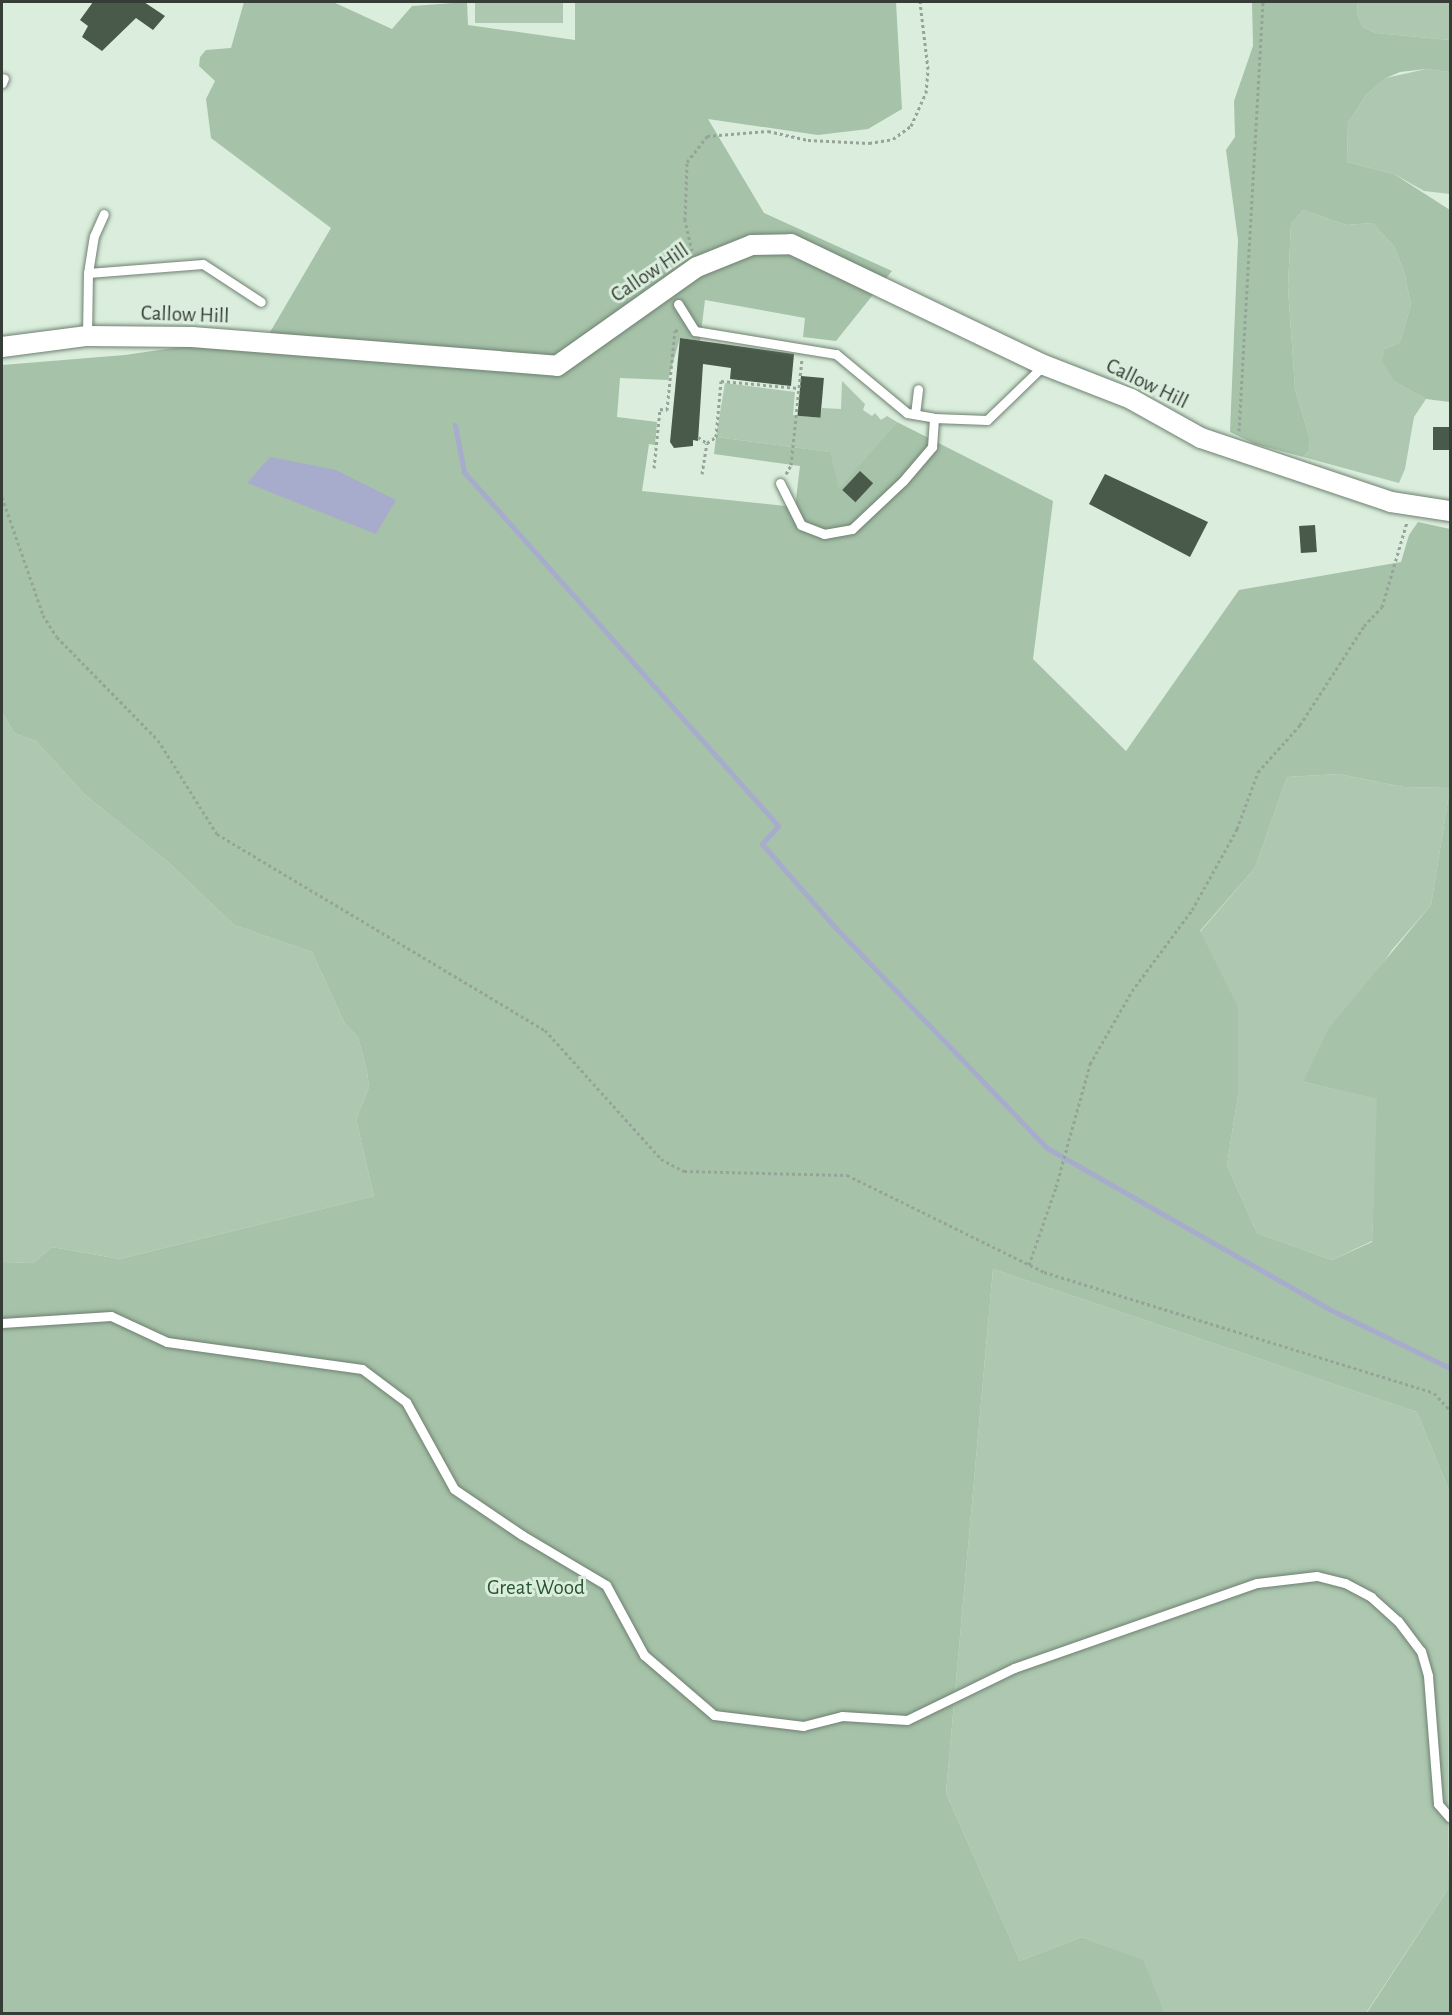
<!DOCTYPE html>
<style>
body{margin:0}
#map{position:relative;width:1452px;height:2015px;overflow:hidden;background:#dbeedd;font-family:"Alegreya Sans",sans-serif}
div>[style]{position:absolute}
.green>*{inset:0;background:#adc7b0;transform-origin:0 0}
.forest>*{inset:0;background:#a6c2a9}
.water>*{inset:0;background:#a7accc}
.stream>*{height:5px;margin:-2.5px;padding:0 2.5px;transform-origin:2.5px;border-radius:2.5px;background:#a7accc}
.building>*{inset:0;background:#49594a;transform-origin:0 0}
.path>*{height:3px;margin-top:-1.5px;transform-origin:0;background:repeating-linear-gradient(90deg,#96a498 0 3px,transparent 0 6px)}
.roads{filter:drop-shadow(0 0 2px #6e8070) drop-shadow(0 0 2px #6e8070)}
.service>*{height:9px;margin:-4.5px;padding:0 4.5px;transform-origin:4.5px;border-radius:4.5px;background:#fff}
.minor>*{height:20px;margin:-10px;padding:0 10px;transform-origin:10px;border-radius:10px;background:#fff}
span{translate:-50% -50%;white-space:nowrap;text-align:center;line-height:1.15;-webkit-text-stroke:6px #dbeedd;paint-order:stroke}
.street-label{font-size:21px;color:#353d36}
.park-label{font-size:21px;color:#285430}
.frame{position:absolute;inset:0;border:3px solid #353d36;pointer-events:none}
</style>
<div id="map">
<div class="green">
<div style="left:475px;top:2px;width:88px;height:21px"></div>
<div style="clip-path:polygon(1358px 2px,1450px 2px,1450px 40px,1376px 33px,1363px 27px,1357px 14px)"></div>
<div style="clip-path:polygon(1426px 69px,1450px 72px,1450px 194px,1424px 191px,1394px 174px,1347px 162px,1348px 123px,1366px 95px,1386px 78px)"></div>
<div style="clip-path:polygon(1303px 210px,1346px 225px,1372px 223px,1394px 246px,1404px 272px,1411px 305px,1400px 342px,1385px 349px,1395px 382px,1426px 399px,1414px 417px,1405px 469px,1399px 483px,1303px 457px,1309px 451px,1310px 439px,1295px 389px,1288px 287px,1291px 224px)"></div>
<div style="clip-path:polygon(842px 381px,865px 404px,863px 410px,872px 416px,875px 413px,881px 420px,887px 416px,897px 422px,839px 490px,829px 452px,716px 437px,725px 383px,795px 392px,793px 415px,820px 418px,822px 408px,841px 409px)"></div>
<div style="clip-path:polygon(2px 712px,14px 733px,36px 741px,84px 794px,168px 862px,234px 925px,312px 952px,345px 1024px,358px 1037px,367px 1072px,369px 1087px,356px 1120px,374px 1196px,120px 1259px,52px 1247px,33px 1263px,2px 1262px)"></div>
<div style="clip-path:polygon(1339px 774px,1403px 787px,1450px 788px,1431px 905px,1392px 950px,1303px 1082px,1378px 1099px,1372px 1241px,1332px 1260px,1257px 1233px,1227px 1165px,1238px 1095px,1200px 932px,1255px 868px,1287px 777px)"></div>
<div style="clip-path:polygon(993px 1269px,1417px 1412px,1450px 1493px,1448px 1889px,1366px 2013px,1165px 2013px,1142px 1960px,1082px 1937px,1020px 1961px,946px 1793px)"></div>
</div>
<div class="forest">
<div style="clip-path:polygon(evenodd,244px 2px,333px 2px,392px 29px,412px 6px,467px 2px,468px 25px,575px 40px,575px 2px,896px 2px,902px 109px,868px 129px,818px 135px,708px 119px,764px 213px,892px 271px,836px 341px,803px 337px,805px 318px,705px 300px,700px 341px,680px 338px,668px 380px,620px 378px,617px 417px,657px 422px,655px 445px,649px 444px,642px 491px,795px 507px,800px 466px,714px 454px,716px 437px,830px 452px,839px 489px,897px 422px,1053px 501px,1033px 659px,1126px 751px,1239px 590px,1401px 562px,1409px 535px,1418px 522px,1450px 529px,1450px 1493px,1417px 1412px,993px 1269px,946px 1793px,1020px 1961px,1082px 1937px,1143px 1960px,1165px 2013px,2px 2013px,2px 1262px,33px 1263px,52px 1247px,120px 1259px,374px 1196px,356px 1120px,369px 1087px,367px 1072px,358px 1037px,345px 1024px,312px 952px,234px 925px,168px 862px,84px 794px,36px 741px,14px 733px,2px 712px,2px 365px,125px 355px,269px 334px,331px 228px,211px 138px,206px 99px,215px 81px,199px 66px,200px 57px,206px 50px,231px 48px,244px 2px,1339px 774px,1403px 787px,1450px 788px,1431px 905px,1329px 1028px,1303px 1082px,1377px 1099px,1372px 1242px,1332px 1260px,1257px 1233px,1227px 1165px,1238px 1095px,1238px 1007px,1200px 931px,1255px 868px,1287px 777px,1339px 774px)"></div>
<div style="clip-path:polygon(1252px 2px,1358px 2px,1357px 14px,1363px 27px,1376px 33px,1450px 40px,1450px 72px,1426px 69px,1400px 72px,1386px 78px,1366px 95px,1348px 123px,1347px 162px,1394px 174px,1450px 210px,1450px 402px,1426px 399px,1395px 382px,1382px 361px,1385px 349px,1400px 342px,1411px 305px,1404px 272px,1394px 246px,1372px 223px,1346px 225px,1303px 210px,1291px 224px,1288px 287px,1295px 389px,1310px 439px,1309px 451px,1303px 457px,1255px 444px,1230px 432px,1238px 240px,1226px 150px,1235px 137px,1234px 101px,1253px 46px)"></div>
<div style="clip-path:polygon(1450px 1718px,1450px 2013px,1366px 2014px,1448px 1889px)"></div>
</div>
<div class="water">
<div style="clip-path:polygon(270px 457px,336px 470px,396px 500px,376px 534px,247px 483px)"></div>
</div>
<div class="stream">
<div style="left:455px;top:425px;width:48px;rotate:79.2deg"></div>
<div style="left:464px;top:472px;width:473px;rotate:48.4deg"></div>
<div style="left:778px;top:826px;width:24px;rotate:132deg"></div>
<div style="left:762px;top:844px;width:106px;rotate:48.8deg"></div>
<div style="left:832px;top:924px;width:310px;rotate:46.2deg"></div>
<div style="left:1047px;top:1148px;width:325px;rotate:29.7deg"></div>
<div style="left:1329px;top:1309px;width:135px;rotate:26deg"></div>
</div>
<div class="building">
<div style="clip-path:polygon(93px 2px,144px 2px,165px 16px,153px 30px,136px 18px,102px 51px,82px 37px,88px 26px,80px 20px)"></div>
<div style="clip-path:polygon(680px 338px,794px 354px,791px 386px,730px 379px,731px 368px,703px 364px,698px 441px,693px 440px,693px 446px,674px 448px,670px 442px)"></div>
<div style="left:801px;top:376px;width:23px;height:40px;rotate:5deg"></div>
<div style="left:1433px;top:427px;width:17px;height:23px"></div>
<div style="left:860px;top:471px;width:18px;height:26px;rotate:43deg"></div>
<div style="clip-path:polygon(1105px 474px,1208px 522px,1190px 557px,1089px 504px)"></div>
<div style="left:1315px;top:525px;width:27px;height:16px;rotate:86deg"></div>
</div>
<div class="path">
<div style="left:692px;top:251px;width:32px;rotate:-103deg"></div>
<div style="left:685px;top:220px;width:58px;rotate:-88deg"></div>
<div style="left:687px;top:162px;width:33px;rotate:-52deg"></div>
<div style="left:707px;top:136px;width:61px;rotate:-4.7deg"></div>
<div style="left:768px;top:131px;width:41px;rotate:12.7deg"></div>
<div style="left:808px;top:140px;width:61px;rotate:2.8deg"></div>
<div style="left:869px;top:143px;width:24px;rotate:-9deg"></div>
<div style="left:893px;top:139px;width:22px;rotate:-36deg"></div>
<div style="left:911px;top:126px;width:36px;rotate:-66deg"></div>
<div style="left:926px;top:93px;width:24px;rotate:-85deg"></div>
<div style="left:928px;top:69px;width:67px;rotate:-96.8deg"></div>
<div style="left:1239px;top:431px;width:430px;rotate:-86.8deg"></div>
<div style="left:698px;top:437px;width:11px;rotate:34deg"></div>
<div style="left:654px;top:468px;width:59px;rotate:-84.2deg"></div>
<div style="left:660px;top:409px;width:7px;rotate:8deg"></div>
<div style="left:667px;top:410px;width:80px;rotate:-84.3deg"></div>
<div style="left:675px;top:330px;width:5px;rotate:11deg"></div>
<div style="left:702px;top:474px;width:31px;rotate:-81deg"></div>
<div style="left:707px;top:443px;width:11px;rotate:-34deg"></div>
<div style="left:716px;top:437px;width:56px;rotate:-84.9deg"></div>
<div style="left:721px;top:381px;width:78px;rotate:5.1deg"></div>
<div style="left:786px;top:474px;width:10px;rotate:-61deg"></div>
<div style="left:791px;top:465px;width:107px;rotate:-84.1deg"></div>
<div style="left:2px;top:497px;width:125px;rotate:70.8deg"></div>
<div style="left:43px;top:615px;width:26px;rotate:58deg"></div>
<div style="left:57px;top:637px;width:144px;rotate:45.6deg"></div>
<div style="left:158px;top:740px;width:111px;rotate:57.9deg"></div>
<div style="left:217px;top:834px;width:382px;rotate:30.9deg"></div>
<div style="left:545px;top:1030px;width:173px;rotate:48deg"></div>
<div style="left:661px;top:1159px;width:26px;rotate:28deg"></div>
<div style="left:684px;top:1171px;width:163px;rotate:1.4deg"></div>
<div style="left:847px;top:1175px;width:220px;rotate:26.2deg"></div>
<div style="left:1044px;top:1272px;width:408px;rotate:17.2deg"></div>
<div style="left:1434px;top:1393px;width:23px;rotate:47deg"></div>
<div style="left:1029px;top:1265px;width:83px;rotate:-70.9deg"></div>
<div style="left:1056px;top:1187px;width:128px;rotate:-74.5deg"></div>
<div style="left:1090px;top:1064px;width:84px;rotate:-60.1deg"></div>
<div style="left:1132px;top:991px;width:101px;rotate:-53.5deg"></div>
<div style="left:1192px;top:910px;width:93px;rotate:-60.9deg"></div>
<div style="left:1237px;top:829px;width:61px;rotate:-69.8deg"></div>
<div style="left:1258px;top:772px;width:63px;rotate:-48.2deg"></div>
<div style="left:1300px;top:725px;width:118px;rotate:-57.1deg"></div>
<div style="left:1364px;top:626px;width:26px;rotate:-47deg"></div>
<div style="left:1382px;top:607px;width:89px;rotate:-73.6deg"></div>
</div>
<div class="roads">
<div class="service">
<div style="left:2px;top:83px;width:5px;rotate:-68deg"></div>
<div style="left:88px;top:273px;width:37px;rotate:-81deg"></div>
<div style="left:94px;top:236px;width:24px;rotate:-66deg"></div>
<div style="left:678px;top:304px;width:32px;rotate:58deg"></div>
<div style="left:695px;top:331px;width:143px;rotate:9.3deg"></div>
<div style="left:836px;top:354px;width:92px;rotate:39.7deg"></div>
<div style="left:907px;top:413px;width:27px;rotate:10deg"></div>
<div style="left:934px;top:418px;width:53px;rotate:2.2deg"></div>
<div style="left:987px;top:420px;width:79px;rotate:-44deg"></div>
<div style="left:87px;top:336px;width:63px;rotate:-89.1deg"></div>
<div style="left:88px;top:273px;width:115px;rotate:-4.5deg"></div>
<div style="left:203px;top:264px;width:69px;rotate:33.2deg"></div>
<div style="left:915px;top:414px;width:25px;rotate:-83deg"></div>
<div style="left:780px;top:483px;width:47px;rotate:63.4deg"></div>
<div style="left:801px;top:525px;width:25px;rotate:21deg"></div>
<div style="left:824px;top:534px;width:28px;rotate:-10deg"></div>
<div style="left:852px;top:529px;width:70px;rotate:-43.3deg"></div>
<div style="left:903px;top:481px;width:45px;rotate:-49.5deg"></div>
<div style="left:932px;top:447px;width:29px;rotate:-86deg"></div>
<div style="left:2px;top:1323px;width:109px;rotate:-3.7deg"></div>
<div style="left:111px;top:1316px;width:62px;rotate:24.9deg"></div>
<div style="left:167px;top:1342px;width:197px;rotate:7.9deg"></div>
<div style="left:362px;top:1369px;width:55px;rotate:36.9deg"></div>
<div style="left:406px;top:1402px;width:99px;rotate:61.1deg"></div>
<div style="left:454px;top:1489px;width:82px;rotate:34.1deg"></div>
<div style="left:522px;top:1535px;width:98px;rotate:30.8deg"></div>
<div style="left:606px;top:1585px;width:80px;rotate:61.5deg"></div>
<div style="left:644px;top:1655px;width:92px;rotate:40.6deg"></div>
<div style="left:714px;top:1715px;width:90px;rotate:7deg"></div>
<div style="left:803px;top:1726px;width:40px;rotate:-14.4deg"></div>
<div style="left:842px;top:1716px;width:65px;rotate:3.5deg"></div>
<div style="left:907px;top:1720px;width:119px;rotate:-25.9deg"></div>
<div style="left:1014px;top:1668px;width:257px;rotate:-19.3deg"></div>
<div style="left:1257px;top:1583px;width:60px;rotate:-6.7deg"></div>
<div style="left:1317px;top:1576px;width:29px;rotate:14deg"></div>
<div style="left:1345px;top:1583px;width:30px;rotate:28deg"></div>
<div style="left:1371px;top:1597px;width:36px;rotate:42deg"></div>
<div style="left:1398px;top:1621px;width:38px;rotate:53deg"></div>
<div style="left:1421px;top:1651px;width:26px;rotate:74deg"></div>
<div style="left:1428px;top:1676px;width:128px;rotate:85.5deg"></div>
<div style="left:1438px;top:1804px;width:18px;rotate:49deg"></div>
</div>
<div class="minor">
<div style="left:2px;top:347px;width:86px;rotate:-7.4deg"></div>
<div style="left:87px;top:336px;width:105px;rotate:0.5deg"></div>
<div style="left:192px;top:337px;width:366px;rotate:4.5deg"></div>
<div style="left:557px;top:366px;width:171px;rotate:-35.3deg"></div>
<div style="left:697px;top:267px;width:59px;rotate:-21.8deg"></div>
<div style="left:752px;top:245px;width:39px;rotate:-1deg"></div>
<div style="left:791px;top:244px;width:280px;rotate:25.6deg"></div>
<div style="left:1044px;top:365px;width:93px;rotate:21.3deg"></div>
<div style="left:1131px;top:399px;width:80px;rotate:29.1deg"></div>
<div style="left:1201px;top:438px;width:200px;rotate:18.6deg"></div>
<div style="left:1391px;top:502px;width:60px;rotate:8.7deg"></div>
</div>
</div>
<div class="street-label">
<span style="left:650px;top:273px;rotate:-34deg">Callow Hill</span>
<span style="left:185px;top:315px;rotate:2deg">Callow Hill</span>
<span style="left:1147px;top:384px;rotate:26deg">Callow Hill</span>
</div>
<div class="park-label">
<span style="left:536px;top:1588px">Great Wood</span>
</div>
<div class="frame"></div>
</div>
